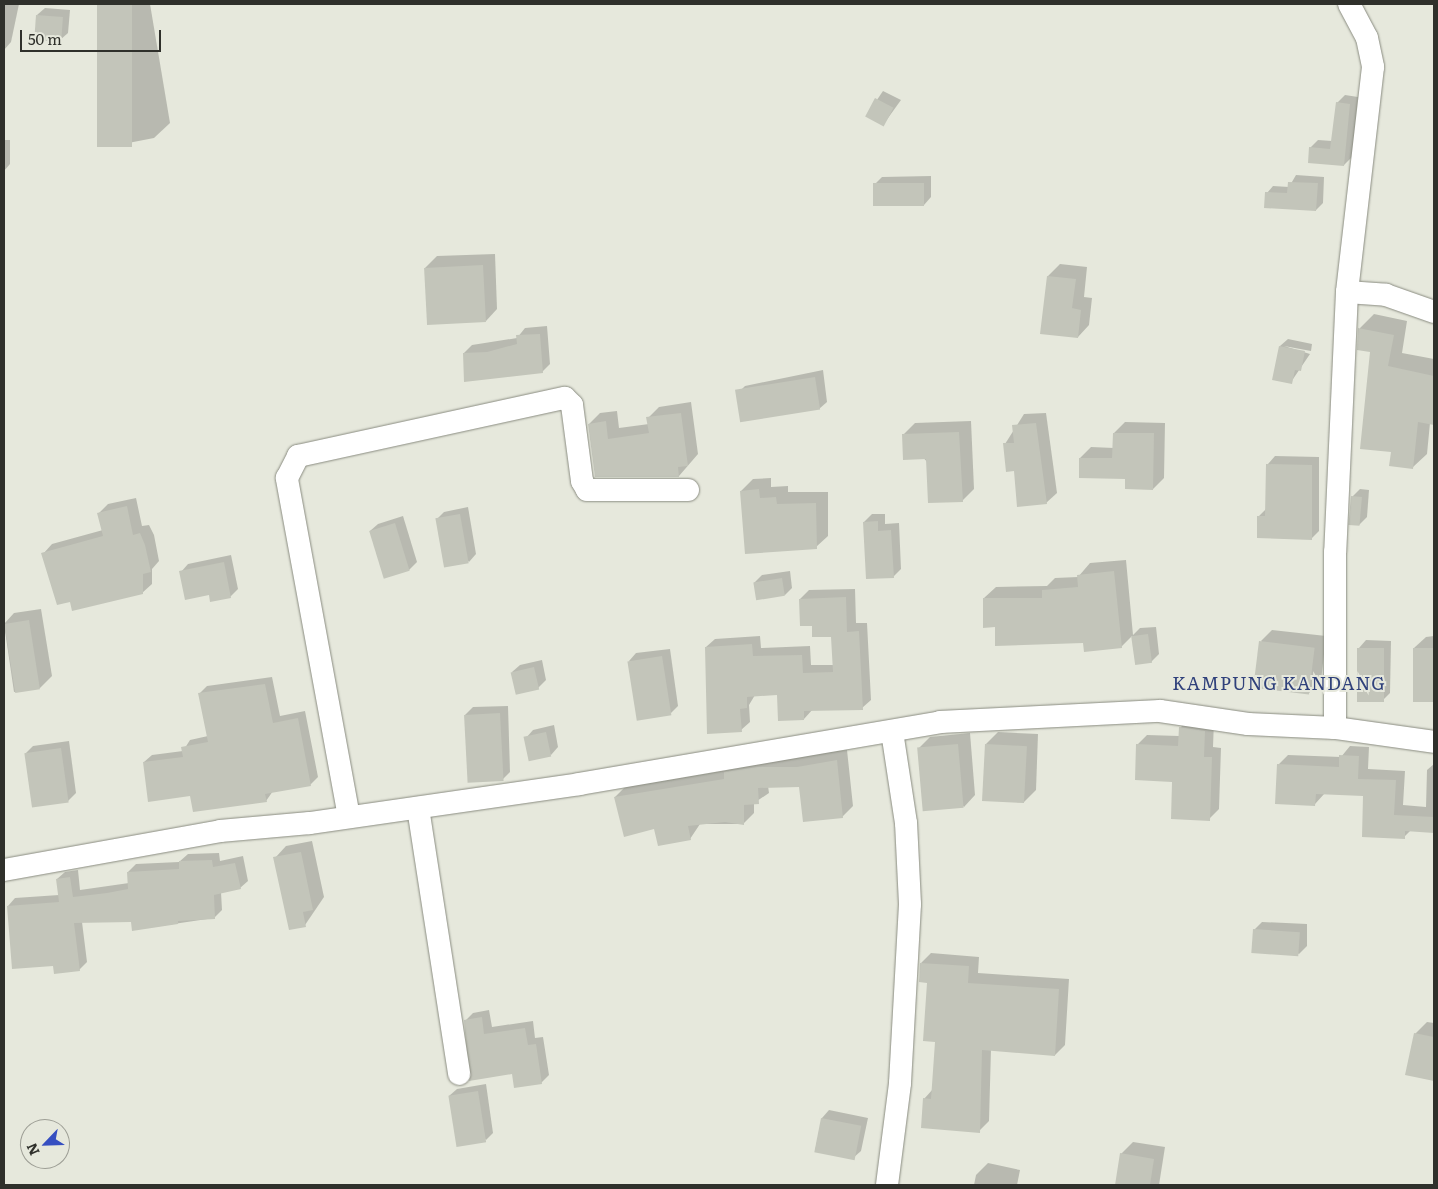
<!DOCTYPE html>
<style>
body{margin:0}
#map{position:relative;width:1438px;height:1189px;overflow:hidden;background:#e6e8dc;font-family:Literata,serif}
div>[style]{position:absolute}
.shadow>*{inset:0;background:#0003}
.building>*{inset:0;background:#c3c5ba;transform-origin:0 0}
.roads{filter:drop-shadow(0 0 1px #8a8c81) drop-shadow(0 0 1px #8a8c81)}
.minor>*{height:22px;margin:-11px;padding:0 11px;transform-origin:11px;border-radius:11px;background:#fff}
span{translate:-50% -50%;white-space:nowrap;text-align:center;line-height:1.15;-webkit-text-stroke:4px #e6e8dc;paint-order:stroke}
.quarter-label{font-size:18px;color:#30417b;letter-spacing:1px}
.frame{position:absolute;inset:0;border:5px solid #2f302b;pointer-events:none}
.north{position:absolute;left:20px;top:1119px;width:50px;height:50px;box-sizing:border-box;background:#e6e8dc;border:1px solid #9d9e95;border-radius:50%;rotate:246deg;font-size:14px;font-weight:700;line-height:20px;text-align:center;color:#2f302b}
.north::after{content:'';display:block;margin:auto;width:18px;height:22px;background:#364fc1;clip-path:polygon(50% 0,100% 100%,50% 72%,0 100%)}
.scale{position:absolute;left:20px;top:30px;width:141px;height:22px;box-sizing:border-box;border:2px solid #2f302b;border-top:0;padding-left:6px;font-size:15px;line-height:18px;white-space:nowrap;color:#2f302b;-webkit-text-stroke:4px #e6e8dc;paint-order:stroke}
</style>
<div id="map">
<div class="shadow">
<div style="clip-path:polygon(4px 4px,19px 4px,11px 42px,4px 50px)"></div>
<div style="clip-path:polygon(99px 4px,150px 4px,170px 123px,154px 138px,123px 144px)"></div>
<div style="clip-path:polygon(45px 8px,70px 10px,68px 33px,60px 40px,37px 15px)"></div>
<div style="clip-path:polygon(883px 91px,901px 100px,883px 125px,866px 116px)"></div>
<div style="clip-path:polygon(1345px 95px,1358px 97px,1352px 157px,1344px 165px,1310px 148px,1318px 140px,1332px 141px,1337px 103px)"></div>
<div style="clip-path:polygon(4px 140px,10px 140px,10px 164px,4px 171px)"></div>
<div style="clip-path:polygon(1296px 175px,1324px 177px,1323px 203px,1316px 210px,1267px 193px,1273px 186px,1289px 187px)"></div>
<div style="clip-path:polygon(931px 176px,931px 197px,924px 205px,874px 185px,882px 177px)"></div>
<div style="clip-path:polygon(495px 254px,497px 309px,486px 321px,425px 268px,437px 256px)"></div>
<div style="clip-path:polygon(1060px 264px,1087px 267px,1084px 297px,1092px 298px,1089px 325px,1078px 337px,1042px 333px,1048px 276px)"></div>
<div style="clip-path:polygon(1374px 314px,1407px 321px,1402px 353px,1434px 359px,1434px 423px,1430px 423px,1427px 454px,1413px 467px,1392px 451px,1371px 351px,1359px 348px,1360px 328px)"></div>
<div style="clip-path:polygon(547px 326px,550px 364px,542px 372px,464px 353px,472px 345px,517px 338px,525px 328px)"></div>
<div style="clip-path:polygon(1288px 339px,1312px 344px,1311px 351px,1284px 346px,1310px 354px,1291px 382px,1280px 346px)"></div>
<div style="clip-path:polygon(823px 370px,827px 402px,819px 409px,737px 394px,745px 386px)"></div>
<div style="clip-path:polygon(691px 402px,698px 454px,679px 476px,596px 476px,589px 424px,600px 413px,617px 411px,619px 428px,649px 424px,648px 418px,659px 407px)"></div>
<div style="clip-path:polygon(1046px 413px,1057px 493px,1046px 503px,1005px 444px,1024px 414px)"></div>
<div style="clip-path:polygon(971px 421px,974px 489px,962px 501px,903px 435px,915px 423px)"></div>
<div style="clip-path:polygon(1125px 422px,1165px 423px,1164px 478px,1153px 489px,1080px 458px,1091px 447px,1114px 448px,1114px 433px)"></div>
<div style="clip-path:polygon(1275px 456px,1319px 457px,1319px 531px,1311px 539px,1259px 516px,1266px 509px,1268px 464px)"></div>
<div style="clip-path:polygon(771px 478px,771px 487px,788px 486px,788px 492px,828px 492px,828px 536px,816px 547px,741px 491px,753px 479px)"></div>
<div style="clip-path:polygon(1360px 489px,1369px 490px,1367px 517px,1359px 525px,1352px 497px)"></div>
<div style="clip-path:polygon(136px 498px,142px 526px,149px 525px,154px 535px,159px 561px,152px 569px,152px 584px,142px 593px,70px 600px,43px 554px,52px 544px,103px 530px,99px 513px,108px 504px)"></div>
<div style="clip-path:polygon(468px 507px,476px 554px,469px 562px,437px 519px,444px 512px)"></div>
<div style="clip-path:polygon(872px 514px,885px 514px,885px 524px,899px 523px,901px 569px,893px 577px,864px 522px)"></div>
<div style="clip-path:polygon(403px 516px,417px 562px,409px 570px,370px 531px,378px 524px)"></div>
<div style="clip-path:polygon(231px 555px,238px 589px,230px 597px,210px 594px,181px 572px,188px 564px)"></div>
<div style="clip-path:polygon(1126px 560px,1133px 635px,1140px 628px,1156px 627px,1159px 654px,1151px 662px,1132px 636px,1121px 647px,996px 626px,984px 598px,996px 587px,1047px 586px,1055px 578px,1078px 577px,1090px 563px)"></div>
<div style="clip-path:polygon(790px 571px,792px 588px,785px 595px,754px 583px,762px 575px)"></div>
<div style="clip-path:polygon(855px 589px,856px 623px,867px 623px,871px 700px,862px 708px,813px 709px,804px 719px,779px 694px,755px 695px,749px 705px,750px 722px,741px 730px,706px 647px,715px 639px,760px 636px,761px 648px,810px 646px,811px 665px,834px 665px,833px 636px,813px 625px,800px 599px,809px 590px)"></div>
<div style="clip-path:polygon(41px 609px,52px 676px,40px 688px,14px 692px,4px 624px,14px 613px)"></div>
<div style="clip-path:polygon(1272px 630px,1326px 636px,1321px 681px,1309px 693px,1261px 641px)"></div>
<div style="clip-path:polygon(1434px 636px,1434px 701px,1415px 701px,1414px 648px,1426px 637px)"></div>
<div style="clip-path:polygon(1366px 640px,1391px 641px,1390px 693px,1382px 701px,1359px 648px)"></div>
<div style="clip-path:polygon(670px 649px,678px 706px,670px 714px,629px 661px,636px 653px)"></div>
<div style="clip-path:polygon(542px 660px,546px 680px,538px 688px,512px 672px,520px 665px)"></div>
<div style="clip-path:polygon(272px 677px,280px 716px,305px 711px,318px 777px,310px 785px,273px 791px,266px 801px,191px 795px,144px 762px,152px 755px,183px 751px,190px 740px,208px 736px,199px 694px,207px 686px)"></div>
<div style="clip-path:polygon(508px 706px,510px 772px,502px 780px,465px 715px,473px 707px)"></div>
<div style="clip-path:polygon(1190px 718px,1214px 721px,1213px 747px,1221px 748px,1219px 809px,1209px 819px,1137px 745px,1147px 735px,1179px 736px,1180px 728px)"></div>
<div style="clip-path:polygon(554px 725px,558px 747px,551px 755px,526px 738px,533px 730px)"></div>
<div style="clip-path:polygon(998px 732px,1038px 734px,1036px 790px,1024px 802px,986px 744px)"></div>
<div style="clip-path:polygon(970px 733px,975px 795px,964px 807px,918px 749px,930px 737px)"></div>
<div style="clip-path:polygon(69px 741px,76px 793px,68px 801px,25px 754px,33px 746px)"></div>
<div style="clip-path:polygon(1350px 746px,1369px 747px,1368px 769px,1405px 771px,1403px 805px,1426px 807px,1427px 770px,1434px 764px,1434px 832px,1411px 830px,1404px 837px,1365px 794px,1325px 793px,1315px 804px,1278px 765px,1288px 755px,1341px 757px)"></div>
<div style="clip-path:polygon(847px 750px,853px 806px,842px 817px,800px 786px,768px 786px,769px 793px,754px 803px,754px 813px,743px 824px,700px 824px,690px 839px,655px 828px,615px 797px,625px 787px,728px 770px,736px 762px)"></div>
<div style="clip-path:polygon(312px 841px,324px 897px,305px 925px,275px 858px,286px 846px)"></div>
<div style="clip-path:polygon(219px 853px,220px 861px,243px 856px,248px 881px,240px 888px,221px 892px,222px 910px,214px 918px,133px 930px,132px 921px,82px 922px,87px 962px,79px 970px,54px 965px,8px 906px,15px 898px,59px 895px,57px 879px,65px 872px,78px 870px,80px 890px,129px 883px,128px 872px,136px 864px,179px 862px,188px 854px)"></div>
<div style="clip-path:polygon(1262px 922px,1307px 924px,1307px 946px,1299px 954px,1254px 930px)"></div>
<div style="clip-path:polygon(931px 953px,979px 957px,978px 973px,1069px 979px,1065px 1045px,1055px 1055px,991px 1049px,989px 1121px,979px 1131px,924px 1099px,933px 1089px,936px 1041px,928px 982px,921px 963px)"></div>
<div style="clip-path:polygon(489px 1010px,492px 1027px,533px 1021px,535px 1038px,543px 1037px,549px 1075px,541px 1083px,513px 1072px,465px 1021px,473px 1013px)"></div>
<div style="clip-path:polygon(1427px 1022px,1434px 1023px,1434px 1080px,1407px 1074px,1415px 1034px)"></div>
<div style="clip-path:polygon(486px 1084px,493px 1133px,486px 1140px,449px 1096px,457px 1089px)"></div>
<div style="clip-path:polygon(829px 1110px,868px 1118px,861px 1151px,853px 1158px,815px 1151px,822px 1118px)"></div>
<div style="clip-path:polygon(1133px 1142px,1165px 1147px,1159px 1185px,1116px 1185px,1121px 1154px)"></div>
<div style="clip-path:polygon(988px 1163px,1020px 1170px,1017px 1185px,974px 1185px,976px 1175px)"></div>
</div>
<div class="building">
<div style="left:97px;top:4px;width:35px;height:143px"></div>
<div style="left:36px;top:15px;width:27px;height:25px;rotate:4deg"></div>
<div style="left:875px;top:98px;width:21px;height:21px;rotate:28deg"></div>
<div style="clip-path:polygon(1336px 102px,1350px 104px,1344px 166px,1308px 163px,1309px 147px,1330px 149px)"></div>
<div style="clip-path:polygon(1288px 182px,1318px 183px,1316px 211px,1264px 208px,1265px 192px,1287px 193px)"></div>
<div style="left:924px;top:183px;width:23px;height:51px;rotate:90deg"></div>
<div style="left:483px;top:265px;width:57px;height:59px;rotate:87deg"></div>
<div style="clip-path:polygon(1047px 276px,1076px 279px,1072px 308px,1081px 310px,1078px 338px,1040px 334px)"></div>
<div style="clip-path:polygon(1358px 328px,1394px 335px,1388px 366px,1434px 376px,1434px 425px,1418px 422px,1413px 469px,1389px 466px,1391px 452px,1360px 449px,1370px 352px,1357px 350px)"></div>
<div style="clip-path:polygon(540px 334px,543px 373px,464px 382px,463px 353px,487px 352px,517px 344px,516px 335px)"></div>
<div style="clip-path:polygon(1279px 346px,1305px 351px,1301px 371px,1295px 370px,1292px 384px,1272px 380px)"></div>
<div style="left:815px;top:377px;width:33px;height:81px;rotate:81deg"></div>
<div style="clip-path:polygon(681px 413px,688px 466px,678px 467px,679px 477px,595px 477px,588px 424px,606px 421px,608px 439px,649px 433px,646px 417px)"></div>
<div style="clip-path:polygon(1036px 423px,1047px 504px,1017px 507px,1014px 471px,1006px 472px,1003px 443px,1014px 443px,1012px 425px)"></div>
<div style="clip-path:polygon(959px 432px,963px 502px,928px 503px,926px 459px,903px 460px,902px 434px)"></div>
<div style="clip-path:polygon(1113px 433px,1154px 433px,1153px 490px,1125px 489px,1125px 479px,1079px 478px,1079px 458px,1112px 458px)"></div>
<div style="clip-path:polygon(1266px 464px,1312px 465px,1312px 540px,1257px 538px,1257px 516px,1265px 516px)"></div>
<div style="clip-path:polygon(759px 489px,760px 498px,776px 497px,777px 504px,816px 503px,817px 549px,745px 554px,740px 491px)"></div>
<div style="left:1351px;top:496px;width:11px;height:29px;rotate:5deg"></div>
<div style="clip-path:polygon(127px 506px,133px 535px,140px 533px,145px 545px,151px 572px,143px 574px,143px 594px,72px 611px,70px 602px,57px 605px,41px 553px,103px 536px,97px 513px)"></div>
<div style="left:460px;top:514px;width:50px;height:25px;rotate:80deg"></div>
<div style="clip-path:polygon(878px 521px,878px 531px,891px 530px,894px 578px,866px 579px,863px 522px)"></div>
<div style="left:395px;top:523px;width:50px;height:27px;rotate:73deg"></div>
<div style="clip-path:polygon(224px 562px,231px 598px,210px 602px,209px 595px,185px 600px,179px 571px)"></div>
<div style="clip-path:polygon(1114px 571px,1122px 648px,1084px 652px,1083px 643px,995px 646px,995px 627px,983px 628px,983px 598px,1042px 598px,1042px 590px,1078px 587px,1077px 575px)"></div>
<div style="left:782px;top:578px;width:18px;height:29px;rotate:81deg"></div>
<div style="clip-path:polygon(846px 597px,847px 632px,859px 631px,863px 710px,804px 711px,804px 720px,778px 721px,777px 695px,747px 697px,747px 708px,740px 709px,742px 732px,707px 734px,705px 647px,752px 644px,753px 656px,802px 655px,803px 673px,833px 672px,831px 637px,812px 637px,812px 626px,800px 626px,799px 599px)"></div>
<div style="left:29px;top:620px;width:70px;height:25px;rotate:81deg"></div>
<div style="left:1148px;top:634px;width:29px;height:17px;rotate:82deg"></div>
<div style="left:1259px;top:641px;width:56px;height:47px;rotate:7deg"></div>
<div style="left:1357px;top:648px;width:27px;height:54px"></div>
<div style="left:1413px;top:648px;width:21px;height:54px"></div>
<div style="left:662px;top:656px;width:60px;height:35px;rotate:81deg"></div>
<div style="left:534px;top:667px;width:23px;height:24px;rotate:77deg"></div>
<div style="clip-path:polygon(265px 684px,273px 723px,298px 718px,311px 786px,265px 794px,267px 802px,193px 812px,190px 796px,148px 802px,143px 762px,183px 757px,181px 747px,208px 742px,198px 693px)"></div>
<div style="left:500px;top:713px;width:68px;height:36px;rotate:87deg"></div>
<div style="clip-path:polygon(1179px 727px,1205px 731px,1204px 757px,1212px 757px,1210px 821px,1171px 819px,1172px 782px,1135px 780px,1136px 744px,1178px 746px)"></div>
<div style="left:546px;top:732px;width:25px;height:23px;rotate:78deg"></div>
<div style="left:958px;top:744px;width:64px;height:41px;rotate:85deg"></div>
<div style="left:985px;top:744px;width:42px;height:57px;rotate:3deg"></div>
<div style="left:61px;top:748px;width:55px;height:37px;rotate:82deg"></div>
<div style="clip-path:polygon(1339px 755px,1359px 756px,1358px 779px,1396px 780px,1394px 815px,1434px 817px,1434px 833px,1405px 831px,1405px 839px,1362px 837px,1363px 796px,1316px 794px,1315px 806px,1275px 804px,1277px 764px,1339px 767px)"></div>
<div style="clip-path:polygon(837px 760px,843px 818px,803px 822px,799px 787px,758px 788px,759px 804px,744px 805px,744px 825px,725px 822px,688px 826px,691px 840px,658px 846px,654px 829px,624px 837px,614px 797px,724px 779px,724px 772px,758px 767px,797px 767px)"></div>
<div style="clip-path:polygon(301px 852px,313px 910px,303px 912px,306px 927px,289px 930px,273px 857px)"></div>
<div style="clip-path:polygon(212px 860px,213px 867px,235px 863px,241px 889px,214px 895px,215px 919px,178px 921px,178px 924px,132px 931px,131px 922px,74px 923px,80px 971px,54px 974px,53px 966px,12px 969px,7px 906px,59px 902px,56px 879px,70px 877px,73px 897px,107px 893px,128px 889px,127px 872px,179px 869px,179px 861px)"></div>
<div style="left:1253px;top:929px;width:47px;height:24px;rotate:4deg"></div>
<div style="clip-path:polygon(920px 963px,969px 966px,968px 983px,1059px 989px,1055px 1056px,982px 1050px,980px 1133px,921px 1128px,923px 1098px,931px 1099px,935px 1042px,923px 1041px,927px 983px,919px 982px)"></div>
<div style="clip-path:polygon(482px 1017px,484px 1034px,525px 1028px,528px 1045px,536px 1044px,542px 1084px,514px 1088px,512px 1074px,469px 1081px,464px 1020px)"></div>
<div style="clip-path:polygon(1414px 1033px,1434px 1037px,1434px 1081px,1405px 1075px)"></div>
<div style="left:478px;top:1091px;width:52px;height:30px;rotate:81deg"></div>
<div style="left:821px;top:1118px;width:41px;height:35px;rotate:11deg"></div>
<div style="clip-path:polygon(1120px 1153px,1154px 1159px,1150px 1185px,1115px 1185px)"></div>
</div>
<div class="roads">
<div class="minor">
<div style="left:1349px;top:4px;width:38px;rotate:62deg"></div>
<div style="left:1367px;top:38px;width:30px;rotate:78deg"></div>
<div style="left:1373px;top:67px;width:226px;rotate:96.6deg"></div>
<div style="left:1347px;top:292px;width:260px;rotate:92.6deg"></div>
<div style="left:1335px;top:552px;width:176px;rotate:90deg"></div>
<div style="left:1335px;top:728px;width:100px;rotate:8deg"></div>
<div style="left:1347px;top:292px;width:39px;rotate:4deg"></div>
<div style="left:1386px;top:295px;width:51px;rotate:19.5deg"></div>
<div style="left:418px;top:808px;width:269px;rotate:81.2deg"></div>
<div style="left:349px;top:817px;width:345px;rotate:-100.4deg"></div>
<div style="left:287px;top:478px;width:25px;rotate:-63deg"></div>
<div style="left:298px;top:456px;width:273px;rotate:-12.3deg"></div>
<div style="left:565px;top:398px;width:10px;rotate:45deg"></div>
<div style="left:572px;top:405px;width:77px;rotate:82.5deg"></div>
<div style="left:582px;top:481px;width:10px;rotate:61deg"></div>
<div style="left:587px;top:490px;width:101px"></div>
<div style="left:4px;top:870px;width:219px;rotate:-10.2deg"></div>
<div style="left:220px;top:831px;width:90px;rotate:-5.1deg"></div>
<div style="left:310px;top:823px;width:272px;rotate:-8.2deg"></div>
<div style="left:579px;top:784px;width:366px;rotate:-9.7deg"></div>
<div style="left:940px;top:722px;width:220px;rotate:-2.9deg"></div>
<div style="left:1160px;top:711px;width:89px;rotate:8.4deg"></div>
<div style="left:1248px;top:724px;width:87px;rotate:2.6deg"></div>
<div style="left:887px;top:1185px;width:103px;rotate:-82.7deg"></div>
<div style="left:900px;top:1083px;width:179px;rotate:-86.8deg"></div>
<div style="left:910px;top:904px;width:81px;rotate:-92.8deg"></div>
<div style="left:906px;top:823px;width:93px;rotate:-98.7deg"></div>
</div>
</div>
<div class="quarter-label">
<span style="left:1279px;top:683px">KAMPUNG KANDANG</span>
</div>
<div class="frame"></div>
<div class="north">N</div>
<div class="scale">50 m</div>
</div>
